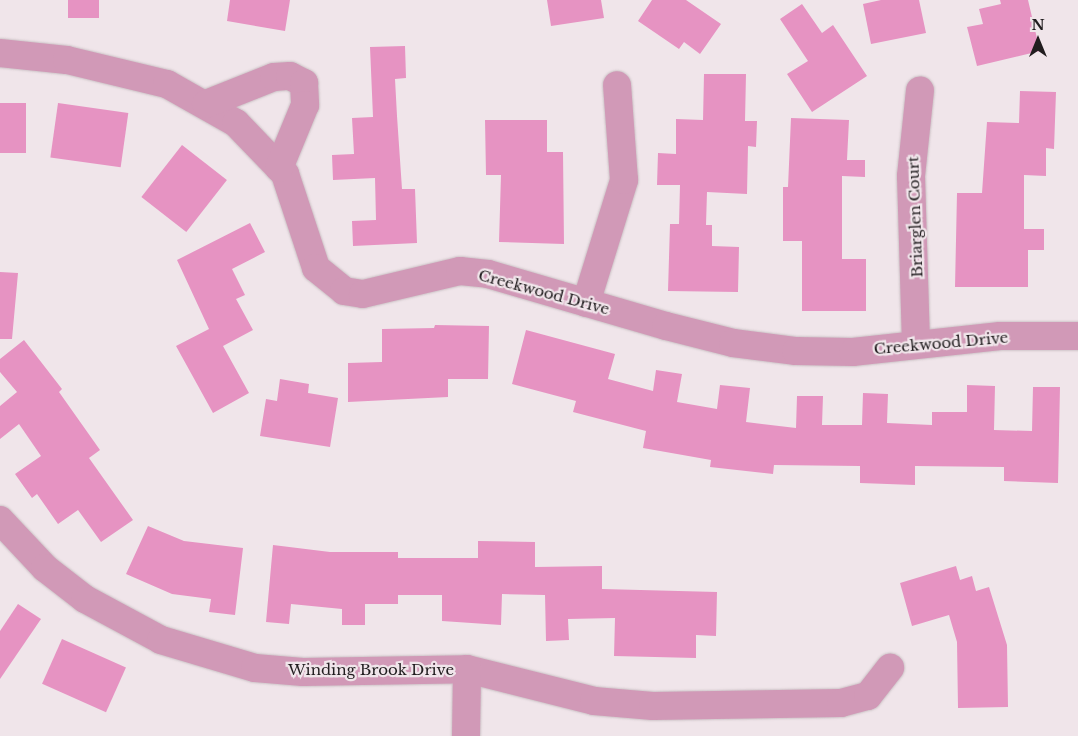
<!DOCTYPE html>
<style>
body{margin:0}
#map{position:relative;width:1078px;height:736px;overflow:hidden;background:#f0e5ea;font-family:"Libre Baskerville",serif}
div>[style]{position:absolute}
.building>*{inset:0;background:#e693c2;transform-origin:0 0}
.roads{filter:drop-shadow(0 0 1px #cbc1c5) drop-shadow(0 0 1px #cbc1c5)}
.minor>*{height:28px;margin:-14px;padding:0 14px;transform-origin:14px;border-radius:14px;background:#d199b7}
span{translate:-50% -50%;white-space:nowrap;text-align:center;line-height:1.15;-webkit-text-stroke:4.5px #f0e5ea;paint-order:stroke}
.street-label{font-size:15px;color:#211d1f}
.north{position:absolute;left:1013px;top:15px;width:50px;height:50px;-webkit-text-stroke:4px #f0e5ea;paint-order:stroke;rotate:0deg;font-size:14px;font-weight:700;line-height:20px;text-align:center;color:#211d1f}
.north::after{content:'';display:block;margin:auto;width:18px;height:22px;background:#211d1f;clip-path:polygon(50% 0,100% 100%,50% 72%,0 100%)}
</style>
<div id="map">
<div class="building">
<div style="left:68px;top:0;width:31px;height:18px"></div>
<div style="clip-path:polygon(230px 0,290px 0,285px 31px,227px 21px)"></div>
<div style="clip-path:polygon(547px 0,601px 0,604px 18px,551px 26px)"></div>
<div style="clip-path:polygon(652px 0,686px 0,721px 24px,700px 54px,684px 42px,679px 49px,638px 21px)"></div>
<div style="clip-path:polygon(881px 0,919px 0,926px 33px,871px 44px,863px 4px)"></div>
<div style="clip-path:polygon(1000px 0,1028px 0,1040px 51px,977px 66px,967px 27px,983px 24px,979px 9px,1001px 4px)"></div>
<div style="clip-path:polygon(802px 4px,822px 33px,833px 25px,867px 76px,812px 112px,787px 74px,808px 61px,780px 19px)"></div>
<div style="clip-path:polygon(405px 46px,406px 78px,395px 79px,397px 116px,402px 189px,415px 189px,417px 243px,353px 246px,352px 221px,376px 220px,375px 178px,333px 180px,332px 155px,354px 154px,352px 118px,373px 117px,370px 47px)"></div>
<div style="clip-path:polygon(704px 74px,746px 74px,745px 121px,757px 121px,756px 147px,748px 146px,747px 194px,707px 192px,706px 225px,712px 225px,712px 246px,739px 247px,738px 292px,668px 291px,670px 224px,679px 224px,680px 185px,657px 185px,658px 153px,676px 154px,676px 119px,703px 120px)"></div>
<div style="clip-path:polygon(1020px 91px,1056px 92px,1054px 149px,1046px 148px,1046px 176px,1024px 175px,1024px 229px,1044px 229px,1044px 250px,1028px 250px,1028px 287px,955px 287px,957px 193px,982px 193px,987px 122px,1019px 123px)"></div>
<div style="left:0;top:103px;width:26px;height:50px"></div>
<div style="left:58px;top:103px;width:71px;height:55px;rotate:8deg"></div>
<div style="clip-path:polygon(791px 118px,849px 120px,847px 160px,865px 160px,865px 177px,842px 176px,842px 259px,866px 259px,866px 311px,802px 311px,802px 241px,783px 241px,783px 187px,788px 187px)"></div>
<div style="clip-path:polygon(485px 120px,547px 120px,547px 152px,563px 152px,564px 244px,499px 242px,501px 175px,486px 175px)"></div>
<div style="left:182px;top:145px;width:57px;height:66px;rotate:38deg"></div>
<div style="clip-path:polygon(250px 223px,265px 252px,232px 269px,245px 295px,236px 299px,253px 330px,223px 346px,249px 393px,213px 413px,176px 346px,209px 329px,177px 260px)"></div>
<div style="clip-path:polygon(0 272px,18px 273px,12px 339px,0 339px)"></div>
<div style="clip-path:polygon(435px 325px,489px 326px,488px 379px,448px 379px,448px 397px,348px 402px,348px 363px,382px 362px,382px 329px,434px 328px)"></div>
<div style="clip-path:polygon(526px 330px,615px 354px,608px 379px,653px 391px,656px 370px,682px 374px,677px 402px,717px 409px,720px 385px,750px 388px,746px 422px,796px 428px,797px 396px,823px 396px,822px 425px,862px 425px,863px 393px,888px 394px,887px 423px,932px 425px,932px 412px,967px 412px,967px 385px,995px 386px,994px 430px,1032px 431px,1033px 387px,1060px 387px,1058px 483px,1004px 481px,1004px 467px,915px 466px,915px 485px,860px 483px,860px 466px,774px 465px,773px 474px,710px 467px,711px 460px,643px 448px,646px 431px,573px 412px,576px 401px,512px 384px)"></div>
<div style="clip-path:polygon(24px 340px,62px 389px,59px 392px,100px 450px,89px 458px,133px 520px,101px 542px,78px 510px,58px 524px,37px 494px,32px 498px,15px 474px,41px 456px,19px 424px,0 439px,0 406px,17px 392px,0 372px,0 359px)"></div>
<div style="clip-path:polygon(280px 379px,309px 384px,308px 393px,338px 398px,330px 447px,260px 436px,266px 399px,277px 401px)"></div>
<div style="clip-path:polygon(148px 526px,184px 541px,243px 548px,235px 615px,209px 612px,211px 599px,172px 594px,126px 574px)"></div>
<div style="clip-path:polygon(478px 541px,535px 542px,535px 567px,602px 566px,602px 589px,717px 592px,716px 636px,696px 635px,696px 658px,614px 656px,615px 618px,568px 619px,569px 640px,546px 641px,545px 595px,502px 594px,501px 625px,442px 621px,442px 595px,398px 595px,398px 604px,365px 604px,365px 625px,342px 625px,342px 609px,291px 604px,289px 624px,266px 622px,273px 545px,330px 552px,398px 552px,398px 558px,478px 558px)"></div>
<div style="clip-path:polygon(956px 566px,960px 580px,972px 576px,976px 591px,989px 587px,1007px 645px,1008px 707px,958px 708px,957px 642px,949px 615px,912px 626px,900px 583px)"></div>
<div style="clip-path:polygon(18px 604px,41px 619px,0 679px,0 631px)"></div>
<div style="left:62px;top:639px;width:70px;height:49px;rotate:24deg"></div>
</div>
<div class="roads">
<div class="minor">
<div style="left:0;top:53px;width:67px;rotate:6deg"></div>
<div style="left:67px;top:60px;width:103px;rotate:13.5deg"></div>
<div style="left:167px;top:84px;width:79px;rotate:29.5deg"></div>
<div style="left:236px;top:123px;width:71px;rotate:46.1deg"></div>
<div style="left:285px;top:174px;width:99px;rotate:71.7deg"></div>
<div style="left:316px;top:268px;width:36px;rotate:39deg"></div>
<div style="left:344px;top:291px;width:19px;rotate:9deg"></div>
<div style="left:363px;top:294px;width:100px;rotate:-13.3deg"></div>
<div style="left:460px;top:271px;width:28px;rotate:6deg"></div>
<div style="left:488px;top:274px;width:185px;rotate:16.3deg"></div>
<div style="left:666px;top:326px;width:69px;rotate:14.2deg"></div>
<div style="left:733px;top:343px;width:64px;rotate:7.2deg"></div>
<div style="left:796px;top:351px;width:57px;rotate:1deg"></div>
<div style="left:853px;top:352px;width:148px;rotate:-6.2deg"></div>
<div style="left:1000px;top:336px;width:78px"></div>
<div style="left:206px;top:104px;width:73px;rotate:-21.7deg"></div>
<div style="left:274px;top:77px;width:16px;rotate:-4deg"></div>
<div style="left:290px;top:76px;width:16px;rotate:27deg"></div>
<div style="left:304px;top:83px;width:22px;rotate:87deg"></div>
<div style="left:305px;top:105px;width:68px;rotate:112.4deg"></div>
<div style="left:586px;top:303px;width:129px;rotate:-72.8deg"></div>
<div style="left:624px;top:180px;width:95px;rotate:-94.2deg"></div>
<div style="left:916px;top:344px;width:168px;rotate:-91.7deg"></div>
<div style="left:911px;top:176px;width:86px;rotate:-84deg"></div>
<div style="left:0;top:520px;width:66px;rotate:46.8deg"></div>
<div style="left:45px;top:568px;width:51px;rotate:37.8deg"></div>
<div style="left:85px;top:599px;width:86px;rotate:28.3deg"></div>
<div style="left:161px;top:640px;width:98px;rotate:16.6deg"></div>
<div style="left:255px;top:668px;width:48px;rotate:4.8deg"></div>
<div style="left:303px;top:672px;width:164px;rotate:-1deg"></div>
<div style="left:467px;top:669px;width:131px;rotate:14.1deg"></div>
<div style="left:594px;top:701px;width:59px;rotate:4.8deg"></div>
<div style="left:653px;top:706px;width:188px;rotate:-0.9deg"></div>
<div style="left:841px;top:703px;width:28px;rotate:-15deg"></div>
<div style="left:868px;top:696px;width:36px;rotate:-52deg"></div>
<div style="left:466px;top:736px;width:67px;rotate:-89.1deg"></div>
</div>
</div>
<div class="street-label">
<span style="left:915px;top:217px;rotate:-92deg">Briarglen Court</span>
<span style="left:544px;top:292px;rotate:15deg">Creekwood Drive</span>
<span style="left:941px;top:343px;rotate:-5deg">Creekwood Drive</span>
<span style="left:371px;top:670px">Winding Brook Drive</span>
</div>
<div class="north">N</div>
</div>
